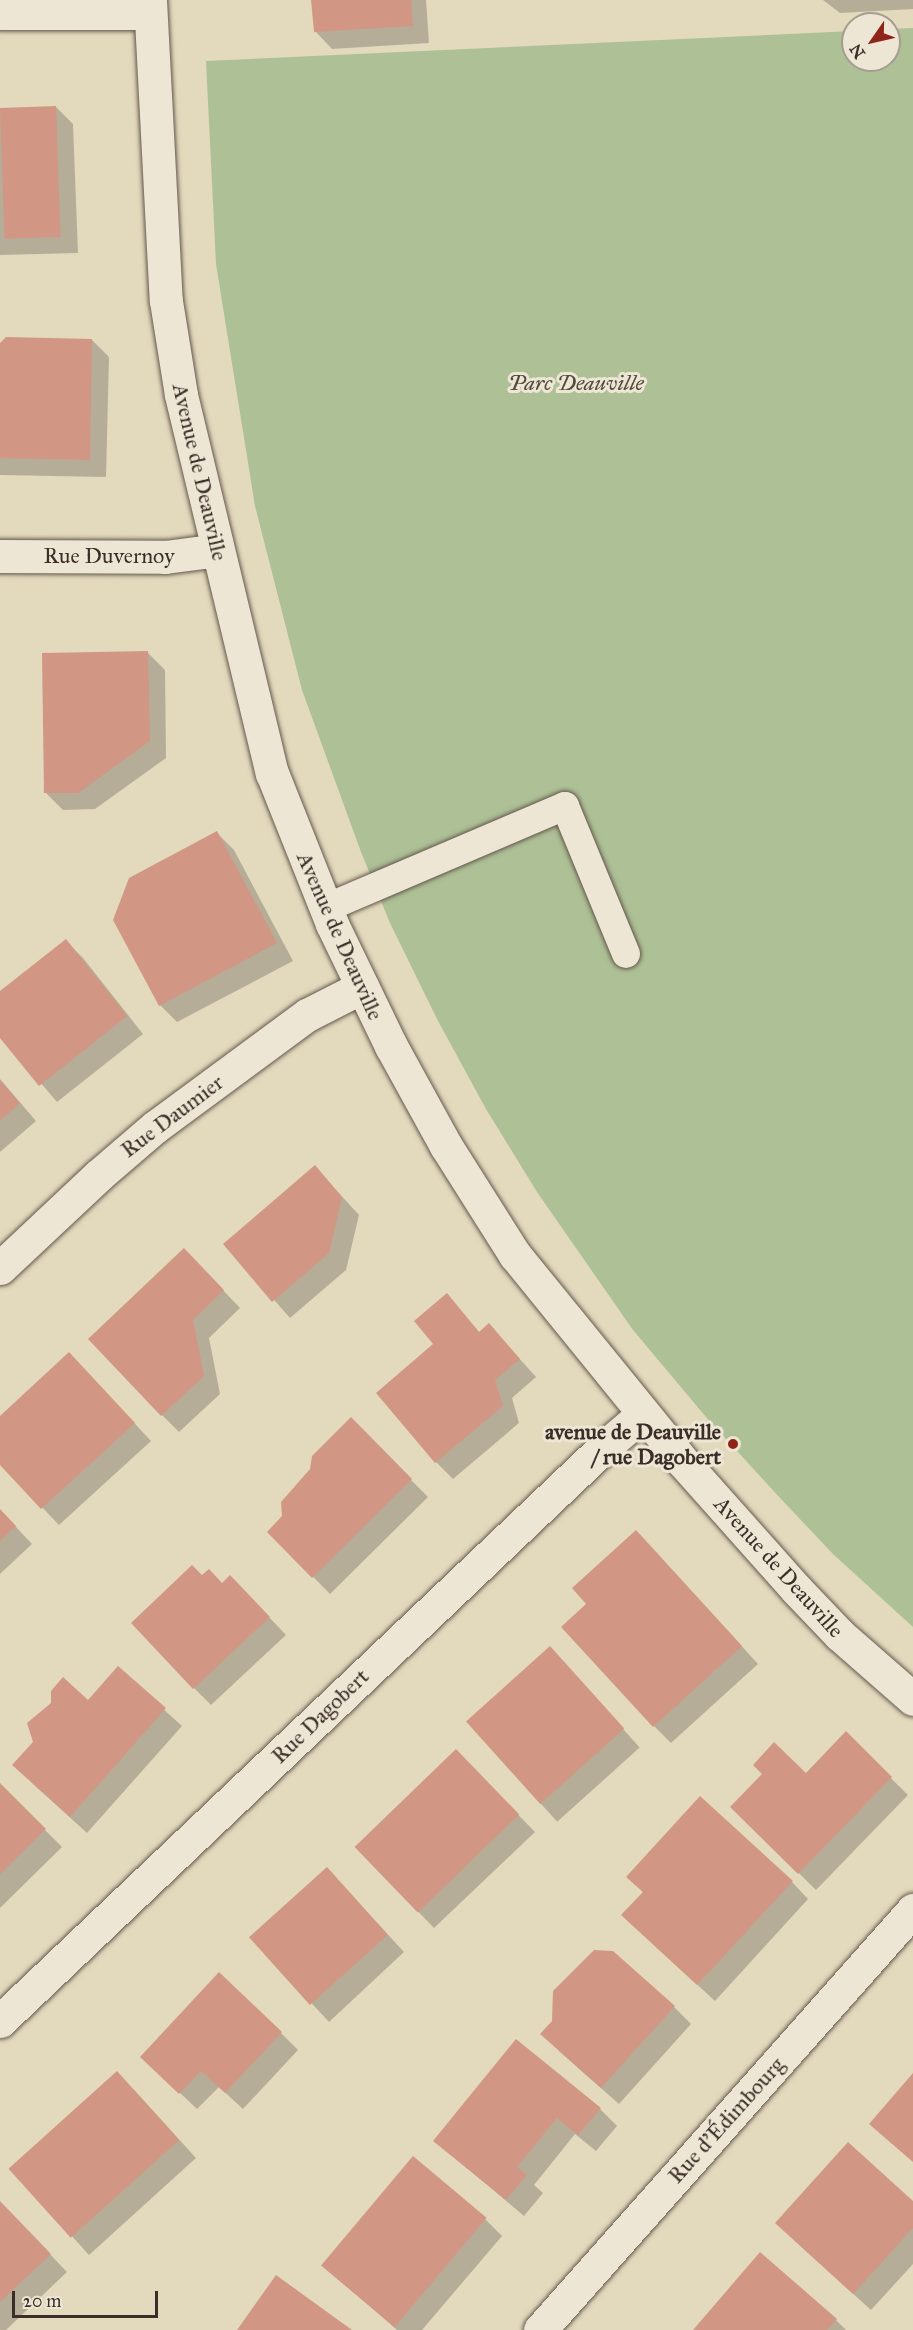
<!DOCTYPE html>
<meta charset="utf-8">
<style>
body{margin:0}
#map{position:relative;width:913px;height:2330px;overflow:hidden;background:#e3d9bd;font-family:"IM FELL Great Primer",serif}
div>[style]{position:absolute}
.green>*{inset:0;background:#adc096}
.shadow>*{inset:0;background:#0003;transform-origin:0 0}
.building>*{inset:0;background:#d19784;transform-origin:0 0}
.roads{filter:drop-shadow(0 0 2px #65584c) drop-shadow(0 0 2px #65584c)}
.lane>*{height:28px;margin:-14px;padding:0 14px;transform-origin:14px;border-radius:14px;background:#ede6d4}
.street>*{height:33px;margin:-16.5px;padding:0 16.5px;transform-origin:16.5px;border-radius:16.5px;background:#ede6d4}
.dots>*{width:16px;height:16px;translate:-50% -50%;box-sizing:border-box;border:3px solid #ede6d4;border-radius:50%}
span{translate:-50% -50%;white-space:nowrap;text-align:center;line-height:1.15;-webkit-text-stroke:6px #ede6d4;paint-order:stroke}
.park-label{font-size:22px;color:#524a3d;font-style:italic}
.street-label{font-size:22px;color:#3b2d27}
.poi-label{font-size:22px;color:#3b2d27;font-weight:700}
.right{translate:-100% -50%;text-align:right}
.north{position:absolute;left:841px;top:12px;width:60px;height:60px;box-sizing:border-box;background:#ede6d4;border:2px solid #a69c8f;border-radius:50%;rotate:236deg;font-size:16px;font-weight:700;line-height:24px;text-align:center;color:#3b2d27}
.north::after{content:'';display:block;margin:auto;width:21px;height:27px;background:#8f2418;clip-path:polygon(50% 0,100% 100%,50% 72%,0 100%)}
.scale{position:absolute;left:12px;top:2291px;width:146px;height:27px;box-sizing:border-box;border:3px solid #3b2d27;border-top:0;padding-left:8px;font-size:18px;line-height:21px;white-space:nowrap;color:#3b2d27;-webkit-text-stroke:4px #ede6d4;paint-order:stroke}
</style>
<div id="map">
<div class="green">
<div style="clip-path:polygon(913px 28px,913px 1627px,833px 1554px,781px 1499px,706px 1417px,633px 1330px,537px 1192px,486px 1109px,437px 1019px,390px 923px,361px 852px,302px 690px,255px 506px,216px 264px,206px 61px,853px 31px,853px 60px,889px 60px,889px 29px)"></div>
</div>
<div class="shadow">
<div style="clip-path:polygon(313px 0,426px 0,429px 43px,332px 49px,315px 31px)"></div>
<div style="clip-path:polygon(823px 0,913px 0,913px 9px,840px 13px)"></div>
<div style="clip-path:polygon(56px 107px,73px 124px,78px 253px,0 255px,0 109px)"></div>
<div style="clip-path:polygon(92px 340px,109px 357px,106px 477px,0 475px,0 345px)"></div>
<div style="clip-path:polygon(148px 653px,165px 670px,166px 758px,95px 809px,63px 810px,46px 793px)"></div>
<div style="clip-path:polygon(217px 833px,234px 850px,293px 961px,177px 1022px,160px 1005px)"></div>
<div style="clip-path:polygon(66px 941px,83px 958px,143px 1034px,57px 1102px,0 1035px,0 993px)"></div>
<div style="clip-path:polygon(0 1079px,36px 1121px,0 1152px)"></div>
<div style="clip-path:polygon(315px 1167px,359px 1215px,346px 1270px,290px 1318px,225px 1244px)"></div>
<div style="clip-path:polygon(201px 1267px,240px 1308px,209px 1338px,220px 1394px,179px 1432px,162px 1415px)"></div>
<div style="clip-path:polygon(446px 1295px,480px 1333px,489px 1325px,536px 1377px,512px 1398px,519px 1423px,453px 1479px,436px 1462px)"></div>
<div style="clip-path:polygon(86px 1371px,151px 1441px,59px 1525px,0 1463px,0 1418px)"></div>
<div style="clip-path:polygon(351px 1420px,428px 1497px,330px 1594px,269px 1532px,284px 1517px)"></div>
<div style="clip-path:polygon(0 1510px,32px 1544px,0 1574px)"></div>
<div style="clip-path:polygon(653px 1549px,758px 1664px,671px 1743px,654px 1726px)"></div>
<div style="clip-path:polygon(202px 1577px,247px 1594px,286px 1635px,211px 1705px,194px 1688px)"></div>
<div style="left:550px;top:1648px;width:134px;height:111px;rotate:48deg"></div>
<div style="clip-path:polygon(118px 1668px,182px 1726px,87px 1833px,31px 1782px,35px 1742px,52px 1703px,88px 1702px)"></div>
<div style="clip-path:polygon(846px 1734px,908px 1795px,816px 1890px,732px 1807px,806px 1775px)"></div>
<div style="clip-path:polygon(473px 1768px,535px 1832px,434px 1928px,356px 1847px)"></div>
<div style="clip-path:polygon(0 1785px,62px 1847px,0 1908px)"></div>
<div style="clip-path:polygon(628px 1877px,792px 1882px,808px 1899px,715px 2001px,640px 1932px,644px 1893px)"></div>
<div style="clip-path:polygon(343px 1886px,404px 1952px,329px 2022px,251px 1938px)"></div>
<div style="clip-path:polygon(674px 2007px,691px 2024px,619px 2104px,559px 2051px)"></div>
<div style="clip-path:polygon(281px 2033px,298px 2050px,243px 2109px,219px 2087px,197px 2109px,159px 2073px)"></div>
<div style="clip-path:polygon(134px 2090px,196px 2158px,89px 2255px,11px 2169px)"></div>
<div style="clip-path:polygon(600px 2109px,617px 2126px,596px 2151px,575px 2134px,534px 2185px,543px 2193px,524px 2216px,435px 2141px)"></div>
<div style="clip-path:polygon(0 2202px,67px 2272px,6px 2330px,0 2330px)"></div>
<div style="clip-path:polygon(913px 2203px,913px 2264px,871px 2310px,794px 2240px)"></div>
<div style="clip-path:polygon(485px 2219px,502px 2236px,422px 2330px,397px 2330px,323px 2265px)"></div>
<div style="clip-path:polygon(836px 2320px,846px 2330px,695px 2330px)"></div>
</div>
<div class="building">
<div style="clip-path:polygon(311px 0,411px 0,413px 26px,314px 32px)"></div>
<div style="left:56px;top:106px;width:131px;height:56px;rotate:88deg"></div>
<div style="clip-path:polygon(6px 337px,92px 339px,90px 460px,0 458px,0 343px)"></div>
<div style="clip-path:polygon(148px 651px,150px 741px,78px 793px,44px 793px,42px 653px)"></div>
<div style="clip-path:polygon(217px 831px,277px 943px,159px 1006px,113px 920px,129px 878px)"></div>
<div style="clip-path:polygon(66px 939px,127px 1016px,39px 1086px,0 1038px,0 991px)"></div>
<div style="clip-path:polygon(0 1080px,20px 1103px,0 1121px)"></div>
<div style="clip-path:polygon(315px 1165px,342px 1197px,329px 1253px,272px 1302px,223px 1244px)"></div>
<div style="clip-path:polygon(184px 1248px,224px 1290px,193px 1320px,204px 1376px,161px 1416px,88px 1339px)"></div>
<div style="clip-path:polygon(447px 1293px,479px 1332px,489px 1323px,520px 1359px,495px 1380px,503px 1406px,435px 1463px,376px 1393px,433px 1344px,414px 1321px)"></div>
<div style="clip-path:polygon(69px 1352px,135px 1423px,41px 1509px,0 1465px,0 1416px)"></div>
<div style="clip-path:polygon(351px 1417px,412px 1479px,312px 1578px,267px 1532px,282px 1516px,281px 1502px,310px 1469px,312px 1456px)"></div>
<div style="clip-path:polygon(0 1509px,16px 1526px,0 1541px)"></div>
<div style="clip-path:polygon(636px 1530px,742px 1646px,653px 1727px,561px 1627px,586px 1604px,572px 1588px)"></div>
<div style="clip-path:polygon(192px 1565px,202px 1575px,209px 1569px,222px 1583px,230px 1575px,270px 1617px,193px 1689px,131px 1623px)"></div>
<div style="left:550px;top:1646px;width:111px;height:113px;rotate:48deg"></div>
<div style="clip-path:polygon(118px 1666px,166px 1708px,70px 1817px,12px 1765px,33px 1742px,27px 1723px,51px 1703px,51px 1691px,63px 1677px,88px 1700px)"></div>
<div style="clip-path:polygon(846px 1731px,892px 1777px,798px 1874px,730px 1807px,762px 1774px,753px 1765px,774px 1742px,806px 1773px)"></div>
<div style="left:456px;top:1749px;width:91px;height:141px;rotate:46deg"></div>
<div style="clip-path:polygon(0 1783px,46px 1829px,0 1874px)"></div>
<div style="clip-path:polygon(700px 1796px,793px 1881px,697px 1985px,621px 1915px,643px 1892px,626px 1877px)"></div>
<div style="left:327px;top:1867px;width:91px;height:105px;rotate:48deg"></div>
<div style="clip-path:polygon(594px 1950px,613px 1951px,675px 2006px,601px 2088px,540px 2034px,552px 2021px,553px 1991px)"></div>
<div style="clip-path:polygon(219px 1972px,282px 2032px,225px 2093px,201px 2071px,179px 2094px,140px 2057px)"></div>
<div style="clip-path:polygon(516px 2039px,601px 2108px,578px 2135px,557px 2118px,517px 2167px,527px 2175px,506px 2200px,433px 2141px)"></div>
<div style="left:117px;top:2071px;width:93px;height:146px;rotate:48deg"></div>
<div style="clip-path:polygon(913px 2073px,913px 2162px,869px 2124px)"></div>
<div style="clip-path:polygon(848px 2142px,913px 2201px,913px 2228px,853px 2294px,775px 2223px)"></div>
<div style="left:413px;top:2156px;width:96px;height:143px;rotate:40deg"></div>
<div style="clip-path:polygon(0 2201px,51px 2254px,0 2302px)"></div>
<div style="clip-path:polygon(760px 2252px,837px 2319px,827px 2330px,693px 2330px)"></div>
<div style="clip-path:polygon(276px 2275px,352px 2330px,237px 2330px)"></div>
</div>
<div class="roads">
<div class="lane">
<div style="left:326px;top:908px;width:260px;rotate:-23.1deg"></div>
<div style="left:565px;top:806px;width:160px;rotate:67.6deg"></div>
</div>
<div class="street">
<div style="left:150px;top:0;width:301px;rotate:87deg"></div>
<div style="left:166px;top:301px;width:95px;rotate:80.9deg"></div>
<div style="left:181px;top:395px;width:389px;rotate:76.5deg"></div>
<div style="left:272px;top:773px;width:162px;rotate:68.3deg"></div>
<div style="left:332px;top:924px;width:136px;rotate:64.2deg"></div>
<div style="left:391px;top:1046px;width:114px;rotate:61.2deg"></div>
<div style="left:446px;top:1146px;width:129px;rotate:57.7deg"></div>
<div style="left:515px;top:1255px;width:267px;rotate:50.9deg"></div>
<div style="left:683px;top:1462px;width:170px;rotate:48.3deg"></div>
<div style="left:796px;top:1589px;width:64px;rotate:46.3deg"></div>
<div style="left:840px;top:1635px;width:97px;rotate:41.2deg"></div>
<div style="left:0;top:13px;width:150px"></div>
<div style="left:0;top:556px;width:165px;rotate:0.3deg"></div>
<div style="left:165px;top:557px;width:53px;rotate:-7.5deg"></div>
<div style="left:0;top:1268px;width:136px;rotate:-43.2deg"></div>
<div style="left:99px;top:1175px;width:74px;rotate:-40.6deg"></div>
<div style="left:155px;top:1127px;width:189px;rotate:-36.4deg"></div>
<div style="left:307px;top:1015px;width:62px;rotate:-27deg"></div>
<div style="left:0;top:2021px;width:830px;rotate:-43.54deg"></div>
<div style="left:602px;top:1449px;width:54px;rotate:-40.5deg"></div>
<div style="left:540px;top:2330px;width:562px;rotate:-48.39deg"></div>
</div>
</div>
<div class="dots">
<div style="left:733px;top:1444px;background:#8f2418"></div>
</div>
<div class="park-label">
<span style="left:576px;top:383px">Parc Deauville</span>
</div>
<div class="street-label">
<span style="left:200px;top:472px;rotate:77deg">Avenue de Deauville</span>
<span style="left:109px;top:556px">Rue Duvernoy</span>
<span style="left:340px;top:936px;rotate:66deg">Avenue de Deauville</span>
<span style="left:172px;top:1116px;rotate:-37deg">Rue Daumier</span>
<span style="left:779px;top:1567px;rotate:48deg">Avenue de Deauville</span>
<span style="left:320px;top:1716px;rotate:-44deg">Rue Dagobert</span>
<span style="left:726px;top:2120px;rotate:-48deg">Rue d'Édimbourg</span>
</div>
<div class="poi-label">
<span class="right" style="left:721px;top:1444px">avenue de Deauville<br>/ rue Dagobert</span>
</div>
<div class="north">N</div>
<div class="scale">20 m</div>
</div>
